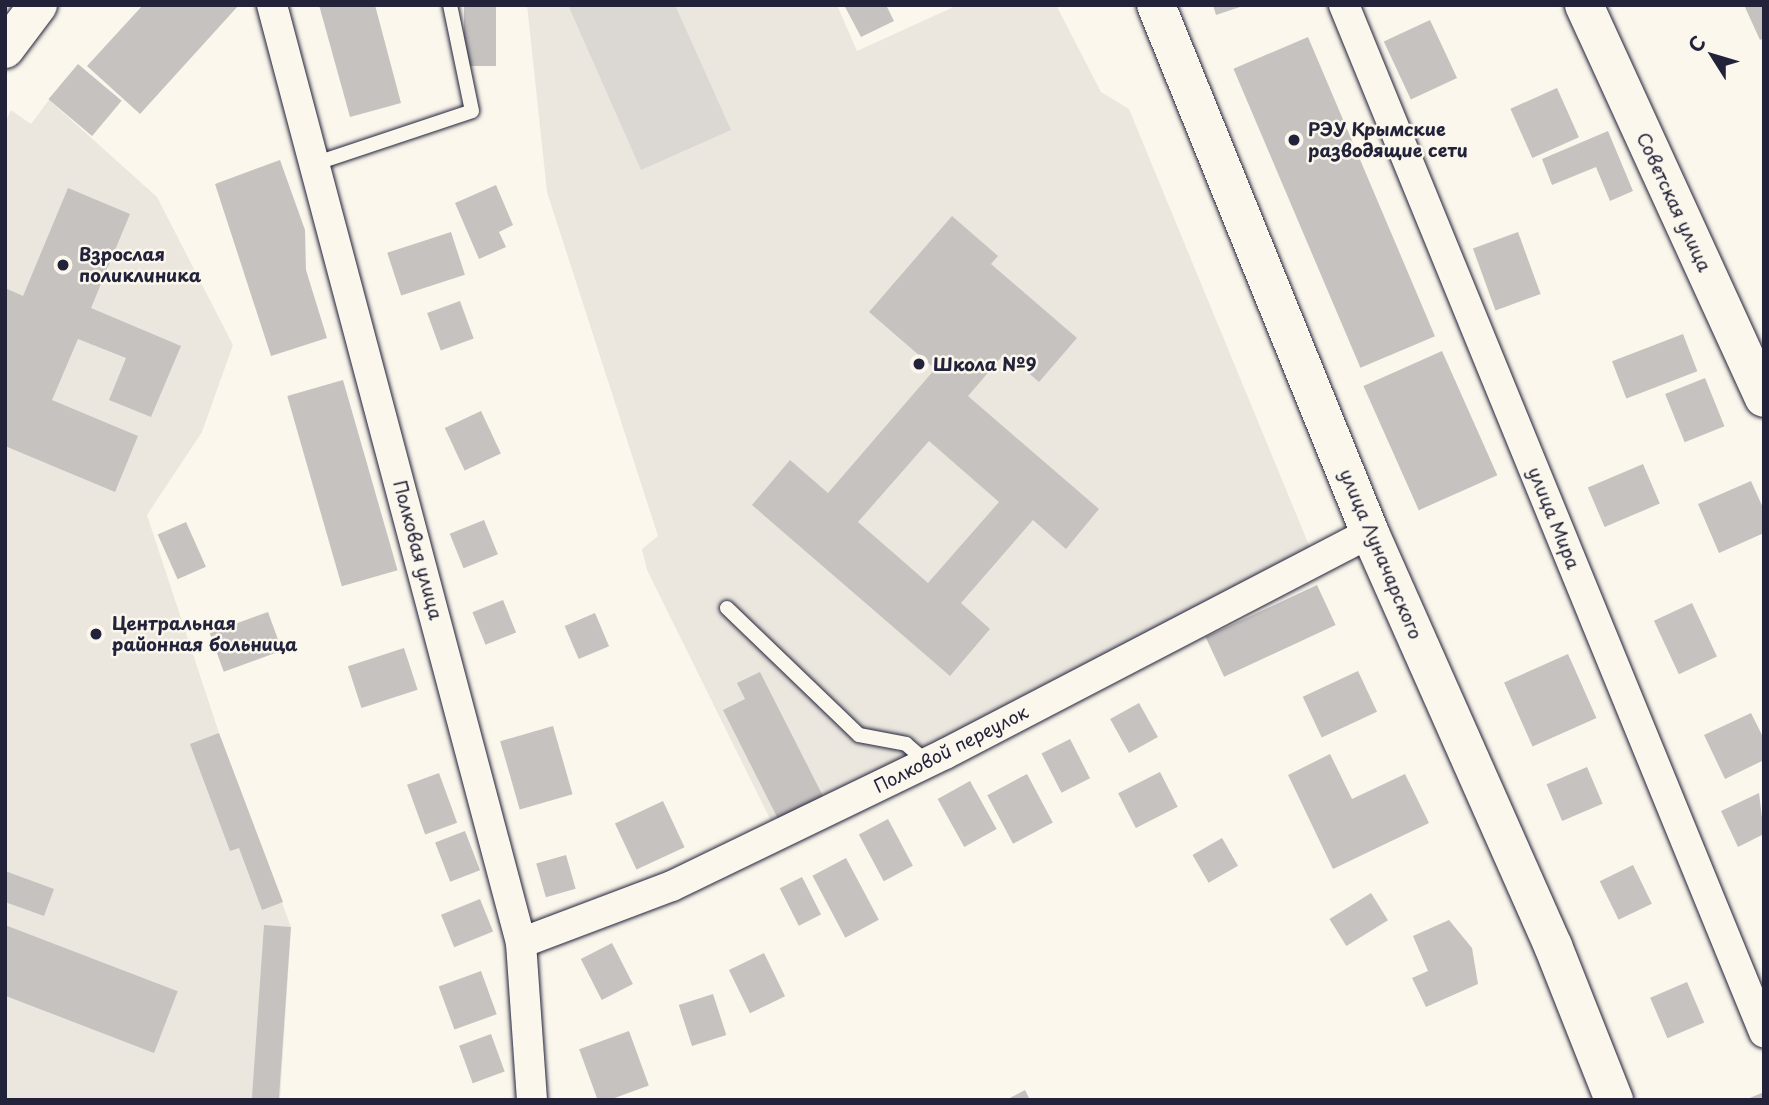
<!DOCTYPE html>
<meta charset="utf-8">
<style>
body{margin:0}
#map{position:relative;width:1769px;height:1105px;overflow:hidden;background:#fbf7ec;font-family:"Playpen Sans",sans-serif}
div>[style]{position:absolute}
.built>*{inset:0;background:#ebe7df}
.green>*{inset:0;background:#dbd8d3}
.building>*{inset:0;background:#c6c2c0;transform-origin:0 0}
.roads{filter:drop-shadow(0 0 2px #22223b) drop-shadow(0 0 2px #22223b)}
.service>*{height:14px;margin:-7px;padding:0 7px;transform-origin:7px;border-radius:7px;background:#fbf7ec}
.minor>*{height:30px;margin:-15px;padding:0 15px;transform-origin:15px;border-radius:15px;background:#fbf7ec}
.secondary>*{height:38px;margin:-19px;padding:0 19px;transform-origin:19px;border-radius:19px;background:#fbf7ec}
.dots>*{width:19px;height:19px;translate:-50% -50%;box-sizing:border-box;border:4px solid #fbf7ec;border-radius:50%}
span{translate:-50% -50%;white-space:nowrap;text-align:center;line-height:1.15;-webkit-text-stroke:5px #fbf7ec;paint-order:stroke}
.poi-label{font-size:18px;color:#22223b;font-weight:700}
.left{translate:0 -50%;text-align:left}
.street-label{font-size:18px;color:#22223b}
.frame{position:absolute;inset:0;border:7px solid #22223b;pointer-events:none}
.north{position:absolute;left:1678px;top:21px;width:70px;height:70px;-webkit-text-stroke:5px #fbf7ec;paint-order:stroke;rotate:307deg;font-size:19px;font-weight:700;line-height:28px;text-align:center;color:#22223b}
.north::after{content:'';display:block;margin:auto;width:24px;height:32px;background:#22223b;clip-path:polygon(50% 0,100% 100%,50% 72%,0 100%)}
</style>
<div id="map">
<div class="built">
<div style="clip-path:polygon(527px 5px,837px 5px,857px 51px,958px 5px,1056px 5px,1101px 92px,1129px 109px,1311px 550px,775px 829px,647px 570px,642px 549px,658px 536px,547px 192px)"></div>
<div style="clip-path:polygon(49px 100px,157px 197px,233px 345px,202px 432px,147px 515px,219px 733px,291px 927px,280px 1100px,5px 1100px,5px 123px,11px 110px,31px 124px)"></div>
</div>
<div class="green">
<div style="clip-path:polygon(568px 5px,675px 5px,731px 130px,641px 170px)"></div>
</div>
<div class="building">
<div style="clip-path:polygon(143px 5px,239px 5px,140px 114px,87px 66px)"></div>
<div style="clip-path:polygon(319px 5px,375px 5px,401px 103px,350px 117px)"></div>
<div style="left:464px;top:5px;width:32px;height:61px"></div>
<div style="clip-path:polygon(844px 5px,886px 5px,894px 21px,861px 37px)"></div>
<div style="clip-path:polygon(1213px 5px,1243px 5px,1243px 6px,1216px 15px)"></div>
<div style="clip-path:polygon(1744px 5px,1764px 5px,1764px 38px,1760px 40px)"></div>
<div style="left:1430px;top:20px;width:64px;height:51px;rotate:65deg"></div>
<div style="left:1308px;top:37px;width:325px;height:81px;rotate:67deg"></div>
<div style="left:78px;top:64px;width:57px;height:46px;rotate:40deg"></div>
<div style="left:1557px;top:88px;width:54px;height:51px;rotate:66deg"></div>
<div style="clip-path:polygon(1608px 131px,1633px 191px,1610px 201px,1596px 167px,1552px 185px,1542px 159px)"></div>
<div style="clip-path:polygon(280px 160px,305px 230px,306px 270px,327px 338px,271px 356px,215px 184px)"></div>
<div style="clip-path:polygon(496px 185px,513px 225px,499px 232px,506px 247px,479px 259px,455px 203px)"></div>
<div style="clip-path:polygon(68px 188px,130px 214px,91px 308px,181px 346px,151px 417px,109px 400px,126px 358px,78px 339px,52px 400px,138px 436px,115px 492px,5px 446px,5px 288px,23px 296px)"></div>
<div style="clip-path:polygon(evenodd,952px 216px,998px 256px,991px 264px,1077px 338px,1039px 382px,1005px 353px,968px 396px,1099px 509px,1066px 549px,1033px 520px,961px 603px,990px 629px,950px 676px,752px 505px,790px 460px,828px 493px,935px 369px,869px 312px,952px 216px,929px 441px,999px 502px,928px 583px,858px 522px,929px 441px)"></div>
<div style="left:451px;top:232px;width:45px;height:67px;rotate:72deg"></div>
<div style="left:1518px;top:232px;width:66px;height:48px;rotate:70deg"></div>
<div style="left:460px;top:301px;width:40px;height:35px;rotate:70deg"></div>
<div style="left:1683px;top:334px;width:40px;height:76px;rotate:69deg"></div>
<div style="left:1442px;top:351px;width:136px;height:86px;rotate:66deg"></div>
<div style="left:1705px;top:378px;width:52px;height:43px;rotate:68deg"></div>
<div style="left:343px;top:380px;width:198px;height:58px;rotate:74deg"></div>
<div style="left:481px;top:411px;width:47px;height:40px;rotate:65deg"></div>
<div style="left:1643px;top:464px;width:43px;height:60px;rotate:67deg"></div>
<div style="clip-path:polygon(1751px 481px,1764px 510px,1764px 533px,1719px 553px,1698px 504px)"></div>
<div style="left:484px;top:520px;width:37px;height:37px;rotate:68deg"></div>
<div style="left:186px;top:522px;width:49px;height:31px;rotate:66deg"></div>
<div style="left:1317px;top:585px;width:44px;height:123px;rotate:65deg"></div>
<div style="left:503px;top:600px;width:35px;height:33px;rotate:68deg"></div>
<div style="left:1692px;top:603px;width:59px;height:42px;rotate:65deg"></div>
<div style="left:268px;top:612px;width:41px;height:62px;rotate:70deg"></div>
<div style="left:595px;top:613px;width:36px;height:33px;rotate:67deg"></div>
<div style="left:404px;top:648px;width:44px;height:59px;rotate:72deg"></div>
<div style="left:1568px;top:654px;width:70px;height:70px;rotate:66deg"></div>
<div style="left:1358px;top:671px;width:45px;height:61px;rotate:65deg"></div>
<div style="clip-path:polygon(760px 672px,824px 798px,779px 821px,723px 710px,745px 699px,737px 683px)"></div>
<div style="left:1139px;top:703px;width:39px;height:33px;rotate:61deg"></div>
<div style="clip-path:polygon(1751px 713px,1764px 739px,1764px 760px,1725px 779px,1704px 735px)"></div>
<div style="left:553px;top:726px;width:71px;height:55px;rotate:74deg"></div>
<div style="clip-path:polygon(219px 733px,283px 902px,262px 910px,239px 848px,230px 851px,190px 744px)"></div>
<div style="left:1070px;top:739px;width:44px;height:32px;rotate:63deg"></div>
<div style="clip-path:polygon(1330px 754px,1352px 799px,1405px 774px,1429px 823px,1333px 869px,1288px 775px)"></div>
<div style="left:1587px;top:767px;width:40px;height:44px;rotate:67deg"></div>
<div style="left:1160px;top:772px;width:39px;height:47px;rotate:63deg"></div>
<div style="left:439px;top:773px;width:53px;height:34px;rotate:70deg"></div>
<div style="left:1027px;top:774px;width:55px;height:45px;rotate:62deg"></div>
<div style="left:970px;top:781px;width:55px;height:37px;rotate:61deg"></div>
<div style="clip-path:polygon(1759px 793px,1764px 834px,1738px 847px,1721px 811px)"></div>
<div style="left:663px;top:801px;width:51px;height:53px;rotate:65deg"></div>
<div style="left:888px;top:819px;width:53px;height:33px;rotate:62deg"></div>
<div style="left:465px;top:831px;width:42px;height:32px;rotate:69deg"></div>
<div style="left:1222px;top:838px;width:32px;height:34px;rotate:60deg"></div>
<div style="left:566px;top:855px;width:35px;height:31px;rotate:74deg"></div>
<div style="left:846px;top:858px;width:70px;height:38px;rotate:62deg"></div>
<div style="left:1633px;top:865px;width:43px;height:37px;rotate:64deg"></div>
<div style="clip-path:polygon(5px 871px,54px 889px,44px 916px,5px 902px)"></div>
<div style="left:802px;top:877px;width:42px;height:25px;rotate:63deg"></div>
<div style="left:1371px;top:893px;width:32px;height:49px;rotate:58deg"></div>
<div style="left:480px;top:899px;width:35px;height:42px;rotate:68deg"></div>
<div style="clip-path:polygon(1449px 920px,1472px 948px,1478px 984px,1426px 1007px,1412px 978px,1428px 971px,1413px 936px)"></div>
<div style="left:5px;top:925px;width:185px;height:66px;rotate:21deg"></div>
<div style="left:264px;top:925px;width:27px;height:175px;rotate:4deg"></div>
<div style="left:612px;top:943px;width:46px;height:35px;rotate:63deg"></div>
<div style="left:764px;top:953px;width:48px;height:39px;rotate:64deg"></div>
<div style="left:481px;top:971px;width:46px;height:45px;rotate:70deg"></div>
<div style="left:1687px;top:982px;width:44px;height:40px;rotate:67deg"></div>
<div style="left:713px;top:994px;width:43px;height:36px;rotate:72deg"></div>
<div style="left:629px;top:1031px;width:58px;height:53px;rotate:70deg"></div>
<div style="left:491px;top:1034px;width:40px;height:34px;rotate:70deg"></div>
<div style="clip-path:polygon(1025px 1090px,1030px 1100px,1006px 1100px)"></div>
<div style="clip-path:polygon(1764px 1092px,1764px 1100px,1745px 1100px)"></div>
</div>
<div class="roads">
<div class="service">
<div style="left:317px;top:163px;width:163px;rotate:-18.5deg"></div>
<div style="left:472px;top:111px;width:108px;rotate:-101.7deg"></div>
<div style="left:727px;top:608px;width:183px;rotate:43.9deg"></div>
<div style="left:859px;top:735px;width:48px;rotate:10.8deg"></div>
<div style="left:906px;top:744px;width:28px;rotate:41deg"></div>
</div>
<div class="minor">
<div style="left:272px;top:5px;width:970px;rotate:75.13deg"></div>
<div style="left:521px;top:943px;width:157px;rotate:86deg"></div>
<div style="left:1344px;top:5px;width:1110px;rotate:67.76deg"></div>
<div style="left:521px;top:943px;width:161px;rotate:-20.7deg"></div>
<div style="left:672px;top:886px;width:303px;rotate:-25.8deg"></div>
<div style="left:945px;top:754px;width:479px;rotate:-27.5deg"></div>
</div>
<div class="secondary">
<div style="left:1156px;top:5px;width:570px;rotate:67.94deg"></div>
<div style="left:1370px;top:533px;width:452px;rotate:66.1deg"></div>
<div style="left:1553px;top:946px;width:166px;rotate:68.4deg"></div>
<div style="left:1584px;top:5px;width:432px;rotate:65.4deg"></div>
<div style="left:5px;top:49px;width:55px;rotate:-53.1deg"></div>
</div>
</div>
<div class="dots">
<div style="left:1294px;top:140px;background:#22223b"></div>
<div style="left:63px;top:265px;background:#22223b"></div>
<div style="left:919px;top:364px;background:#22223b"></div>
<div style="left:96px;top:634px;background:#22223b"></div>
</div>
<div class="poi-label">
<span class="left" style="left:1308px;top:140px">РЭУ Крымские<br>разводящие сети</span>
<span class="left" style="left:79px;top:265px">Взрослая<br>поликлиника</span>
<span class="left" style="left:933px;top:364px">Школа №9</span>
<span class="left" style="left:112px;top:634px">Центральная<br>районная больница</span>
</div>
<div class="street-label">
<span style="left:1674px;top:202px;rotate:65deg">Советская улица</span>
<span style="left:1554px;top:518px;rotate:68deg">улица Мира</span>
<span style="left:418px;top:550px;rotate:75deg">Полковая улица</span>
<span style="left:1381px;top:554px;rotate:67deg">улица Луначарского</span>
<span style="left:951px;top:749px;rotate:-27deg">Полковой переулок</span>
</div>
<div class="frame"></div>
<div class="north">С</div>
</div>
